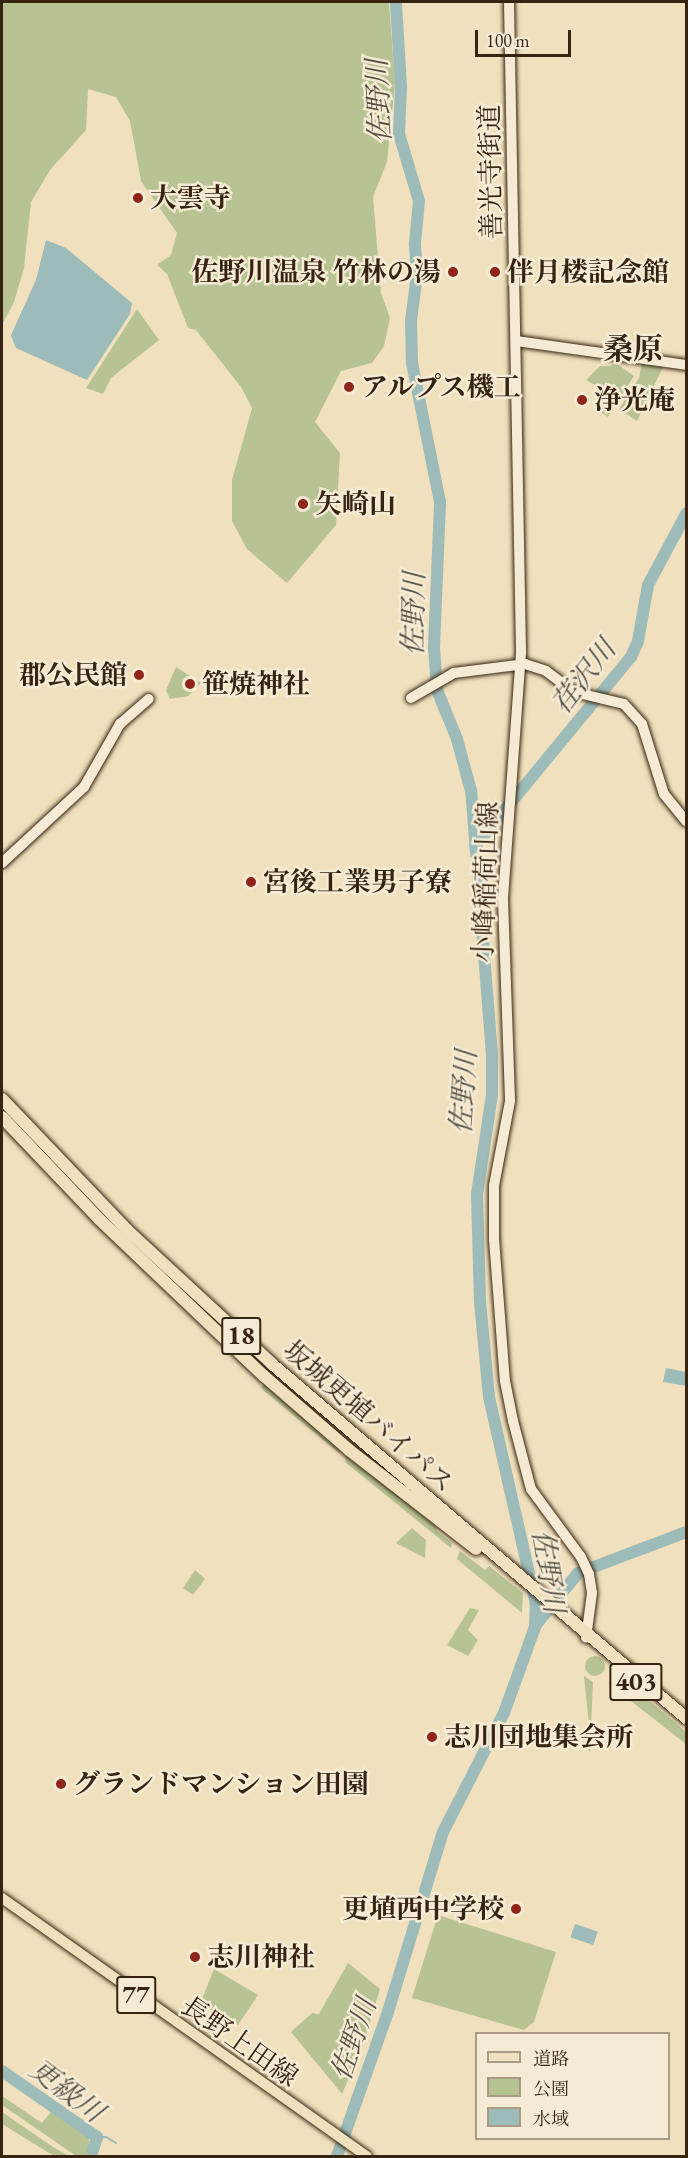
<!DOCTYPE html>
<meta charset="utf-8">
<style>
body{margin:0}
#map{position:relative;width:688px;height:2158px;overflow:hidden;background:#f0e0bd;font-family:"EB Garamond","Noto Serif JP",serif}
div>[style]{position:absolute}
.green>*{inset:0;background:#b7c393}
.round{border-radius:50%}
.water>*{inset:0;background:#9cbbb9;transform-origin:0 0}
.stream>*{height:2px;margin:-1px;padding:0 1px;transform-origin:1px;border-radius:1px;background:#9cbbb9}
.river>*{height:12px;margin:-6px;padding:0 6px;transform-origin:6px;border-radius:6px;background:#9cbbb9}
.roads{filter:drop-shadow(0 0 2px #362410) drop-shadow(0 0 2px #362410)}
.secondary>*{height:10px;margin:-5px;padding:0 5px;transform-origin:5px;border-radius:5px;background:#f5ebd4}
.primary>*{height:10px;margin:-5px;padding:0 5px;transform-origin:5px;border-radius:5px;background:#f0e0bd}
.highway>*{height:12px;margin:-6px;padding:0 6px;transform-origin:6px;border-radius:6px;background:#f0e0bd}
.dots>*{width:16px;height:16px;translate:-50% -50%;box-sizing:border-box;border:3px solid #f5ebd4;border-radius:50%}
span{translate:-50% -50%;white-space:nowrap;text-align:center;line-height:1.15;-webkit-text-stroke:5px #f5ebd4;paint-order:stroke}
.shield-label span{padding:2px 4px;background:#f5ebd4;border:2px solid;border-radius:4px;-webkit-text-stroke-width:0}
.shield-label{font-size:26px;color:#362410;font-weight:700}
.street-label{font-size:27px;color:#362410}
.poi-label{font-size:27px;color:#362410;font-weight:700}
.left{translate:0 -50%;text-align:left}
.right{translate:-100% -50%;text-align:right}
.water-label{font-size:28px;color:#555143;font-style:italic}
.quarter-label{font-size:30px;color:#362410;font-weight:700}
.frame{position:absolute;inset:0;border:3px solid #362410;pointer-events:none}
.legend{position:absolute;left:475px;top:2032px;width:195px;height:108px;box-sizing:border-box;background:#f5ebd4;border:2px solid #a99b86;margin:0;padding:8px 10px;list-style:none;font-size:18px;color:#362410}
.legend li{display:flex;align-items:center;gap:12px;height:30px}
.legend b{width:30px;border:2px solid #a99b86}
.scale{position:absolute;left:475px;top:30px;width:96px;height:27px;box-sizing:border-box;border:3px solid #362410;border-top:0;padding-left:8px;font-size:18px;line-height:21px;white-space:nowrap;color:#362410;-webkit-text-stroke:4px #f5ebd4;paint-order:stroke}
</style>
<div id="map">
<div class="green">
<div style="clip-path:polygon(2px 2px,389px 2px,395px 83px,387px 162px,373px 197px,381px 293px,390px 318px,384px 346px,372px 363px,341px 371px,315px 422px,340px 453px,336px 525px,287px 583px,247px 549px,232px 521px,232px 480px,252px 408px,241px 387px,196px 330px,188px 328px,167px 274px,157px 265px,171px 255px,177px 233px,141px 181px,130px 121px,116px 97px,88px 89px,86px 130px,50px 170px,31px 202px,24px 268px,14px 302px,2px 325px)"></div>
<div style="clip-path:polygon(137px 309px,159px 340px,111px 378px,103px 394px,86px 388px)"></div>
<div style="clip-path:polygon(614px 362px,634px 376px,608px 417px,602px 413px,605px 407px,596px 401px,602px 389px,586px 380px,600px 366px,611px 366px)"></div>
<div style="clip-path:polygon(642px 362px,663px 367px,637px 421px,619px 409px,639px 378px)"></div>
<div style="clip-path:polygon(176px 667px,201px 683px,188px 696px,170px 699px,166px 690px)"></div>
<div style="clip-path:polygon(266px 1383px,341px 1449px,339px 1453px,264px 1391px,261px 1387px)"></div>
<div style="clip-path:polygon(346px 1453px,434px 1522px,437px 1531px,452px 1543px,451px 1548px,345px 1462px)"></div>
<div style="clip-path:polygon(412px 1528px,426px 1540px,425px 1558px,396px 1543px)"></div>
<div style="clip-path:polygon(460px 1551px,485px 1570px,489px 1566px,523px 1593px,522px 1613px,457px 1559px)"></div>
<div style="clip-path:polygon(195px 1570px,205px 1579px,193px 1595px,183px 1588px)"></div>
<div style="clip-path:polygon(470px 1608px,479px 1610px,468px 1630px,478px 1640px,468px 1656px,447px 1645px)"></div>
<div class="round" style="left:585px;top:1656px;width:20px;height:20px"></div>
<div style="clip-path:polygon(615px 1671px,686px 1732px,686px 1744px,609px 1684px)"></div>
<div style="clip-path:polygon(584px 1676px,593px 1682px,590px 1752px,588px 1750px,590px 1734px)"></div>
<div style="clip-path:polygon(438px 1915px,556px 1952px,534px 2022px,524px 2030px,412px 1998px)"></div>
<div style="clip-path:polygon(348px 1963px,380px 1989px,362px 2048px,342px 2094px,291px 2032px,312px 2013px,319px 2014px)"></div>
<div style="clip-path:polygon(214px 1969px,258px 1995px,238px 2025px,200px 2004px)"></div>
<div style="clip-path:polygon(2px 2096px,42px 2123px,51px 2112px,89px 2138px,89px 2149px,98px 2156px,76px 2156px,2px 2105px)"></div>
<div style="clip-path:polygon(2px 2112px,53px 2147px,69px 2156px,54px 2156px,2px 2124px)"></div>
</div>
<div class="water">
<div style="clip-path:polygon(46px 240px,66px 248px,132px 303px,130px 314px,87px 380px,16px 348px,13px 341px,11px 335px,36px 280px)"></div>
<div style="clip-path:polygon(666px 1368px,686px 1372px,686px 1386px,663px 1382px)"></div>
<div style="left:575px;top:1924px;width:24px;height:14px;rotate:19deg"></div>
</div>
<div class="stream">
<div style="left:97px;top:2137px;width:9px"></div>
<div style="left:106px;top:2137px;width:12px;rotate:31deg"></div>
</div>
<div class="river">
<div style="left:475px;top:846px;width:245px;rotate:-50.5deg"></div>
<div style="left:631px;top:657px;width:17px;rotate:-66deg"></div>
<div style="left:638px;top:641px;width:57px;rotate:-79.9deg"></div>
<div style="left:648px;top:585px;width:81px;rotate:-61.8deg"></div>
<div style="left:535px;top:1626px;width:68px;rotate:-50.9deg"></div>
<div style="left:578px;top:1573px;width:116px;rotate:-20.8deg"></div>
<div style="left:2px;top:2071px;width:116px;rotate:34.8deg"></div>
<div style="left:97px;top:2137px;width:14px;rotate:107deg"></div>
<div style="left:337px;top:2156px;width:150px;rotate:-70.5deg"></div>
<div style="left:387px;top:2015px;width:191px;rotate:-73deg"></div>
<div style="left:443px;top:1832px;width:134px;rotate:-62.9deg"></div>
<div style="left:504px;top:1713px;width:91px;rotate:-70.2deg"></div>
<div style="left:535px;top:1627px;width:23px;rotate:-88deg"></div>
<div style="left:536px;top:1604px;width:212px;rotate:-102.8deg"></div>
<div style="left:489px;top:1397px;width:95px;rotate:-95.4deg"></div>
<div style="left:480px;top:1302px;width:108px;rotate:-91.6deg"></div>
<div style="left:477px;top:1194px;width:100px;rotate:-81.4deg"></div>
<div style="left:492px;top:1095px;width:40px;rotate:-90deg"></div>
<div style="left:492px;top:1055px;width:265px;rotate:-94.5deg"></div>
<div style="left:471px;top:791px;width:54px;rotate:-105.1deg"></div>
<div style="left:457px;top:739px;width:53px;rotate:-112.2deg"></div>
<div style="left:437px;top:690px;width:43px;rotate:-94deg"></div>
<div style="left:434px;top:647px;width:145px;rotate:-87.6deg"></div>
<div style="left:440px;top:502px;width:142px;rotate:-101.4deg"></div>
<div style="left:412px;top:363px;width:42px;rotate:-91.4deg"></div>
<div style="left:411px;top:321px;width:47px;rotate:-82.7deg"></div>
<div style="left:417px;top:274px;width:31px;rotate:-94deg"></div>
<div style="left:415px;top:243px;width:42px;rotate:-84.6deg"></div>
<div style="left:419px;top:201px;width:70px;rotate:-106.6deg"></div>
<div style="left:399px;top:134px;width:47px;rotate:-87.6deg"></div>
<div style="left:401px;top:87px;width:85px;rotate:-93.4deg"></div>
</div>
<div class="roads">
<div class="secondary">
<div style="left:509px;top:2px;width:651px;rotate:88.94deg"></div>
<div style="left:521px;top:653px;width:247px;rotate:94.2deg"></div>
<div style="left:503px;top:899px;width:202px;rotate:88deg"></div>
<div style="left:510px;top:1101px;width:86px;rotate:100.7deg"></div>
<div style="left:494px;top:1186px;width:53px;rotate:90deg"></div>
<div style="left:494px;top:1239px;width:142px;rotate:85.6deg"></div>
<div style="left:505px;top:1381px;width:41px;rotate:78.7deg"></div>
<div style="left:513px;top:1421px;width:70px;rotate:75.2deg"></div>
<div style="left:531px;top:1489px;width:84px;rotate:53.7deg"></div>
<div style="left:581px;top:1557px;width:19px;rotate:65deg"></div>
<div style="left:589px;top:1574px;width:19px;rotate:81deg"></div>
<div style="left:592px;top:1593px;width:45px;rotate:97.6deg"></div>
<div style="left:516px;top:341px;width:172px;rotate:8deg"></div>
<div style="left:411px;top:698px;width:50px;rotate:-30.2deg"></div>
<div style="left:454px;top:673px;width:72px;rotate:-7.2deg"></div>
<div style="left:525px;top:664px;width:22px;rotate:18deg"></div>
<div style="left:546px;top:671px;width:35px;rotate:37deg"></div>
<div style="left:574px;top:692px;width:51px;rotate:13.5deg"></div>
<div style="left:624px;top:704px;width:27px;rotate:48deg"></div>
<div style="left:642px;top:724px;width:73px;rotate:72.6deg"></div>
<div style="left:664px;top:794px;width:35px;rotate:51deg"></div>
<div style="left:2px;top:863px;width:112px;rotate:-42.8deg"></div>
<div style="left:84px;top:787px;width:73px;rotate:-60.3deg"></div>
<div style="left:120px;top:724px;width:38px;rotate:-41deg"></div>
</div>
<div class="primary">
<div style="left:2px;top:1898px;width:447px;rotate:35.3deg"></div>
</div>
<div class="highway">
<div style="left:2px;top:1099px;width:181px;rotate:46.3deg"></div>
<div style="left:127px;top:1230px;width:197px;rotate:42.7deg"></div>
<div style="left:272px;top:1364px;width:545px;rotate:40.53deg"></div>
<div style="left:2px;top:1117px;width:141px;rotate:46.4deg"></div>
<div style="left:99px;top:1219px;width:228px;rotate:43.6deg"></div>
<div style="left:264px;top:1376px;width:113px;rotate:41deg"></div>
<div style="left:349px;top:1450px;width:161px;rotate:37.9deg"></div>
</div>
</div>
<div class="dots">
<div style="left:138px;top:198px;background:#8f2418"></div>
<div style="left:453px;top:272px;background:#8f2418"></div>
<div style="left:495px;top:272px;background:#8f2418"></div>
<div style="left:349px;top:387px;background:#8f2418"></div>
<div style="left:582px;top:400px;background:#8f2418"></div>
<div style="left:303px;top:504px;background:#8f2418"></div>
<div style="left:139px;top:675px;background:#8f2418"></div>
<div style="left:190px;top:684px;background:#8f2418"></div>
<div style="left:251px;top:882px;background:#8f2418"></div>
<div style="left:432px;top:1737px;background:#8f2418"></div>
<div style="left:61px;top:1784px;background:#8f2418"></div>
<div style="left:516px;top:1909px;background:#8f2418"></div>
<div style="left:195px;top:1957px;background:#8f2418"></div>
</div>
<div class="shield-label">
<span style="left:241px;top:1336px">18</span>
<span style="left:636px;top:1682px">403</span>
<span style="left:136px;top:1995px">77</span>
</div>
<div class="street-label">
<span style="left:490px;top:172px;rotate:-91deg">善光寺街道</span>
<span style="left:485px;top:882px;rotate:-88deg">小峰稲荷山線</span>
<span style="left:369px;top:1416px;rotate:41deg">坂城更埴バイパス</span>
<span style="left:240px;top:2041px;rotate:35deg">長野上田線</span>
</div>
<div class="poi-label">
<span class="left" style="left:150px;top:198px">大雲寺</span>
<span class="right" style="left:441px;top:272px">佐野川温泉 竹林の湯</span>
<span class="left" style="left:507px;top:272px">伴月楼記念館</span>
<span class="left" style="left:361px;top:387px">アルプス機工</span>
<span class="left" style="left:594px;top:400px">浄光庵</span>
<span class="left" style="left:315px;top:504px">矢崎山</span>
<span class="right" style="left:127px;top:675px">郡公民館</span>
<span class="left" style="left:202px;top:684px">笹焼神社</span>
<span class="left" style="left:263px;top:882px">宮後工業男子寮</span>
<span class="left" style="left:444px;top:1737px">志川団地集会所</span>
<span class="left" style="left:73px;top:1784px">グランドマンション田園</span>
<span class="right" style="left:504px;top:1909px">更埴西中学校</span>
<span class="left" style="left:207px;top:1957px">志川神社</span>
</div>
<div class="water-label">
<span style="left:378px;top:101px;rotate:-93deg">佐野川</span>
<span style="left:413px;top:614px;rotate:-89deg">佐野川</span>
<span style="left:583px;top:676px;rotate:-52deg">荏沢川</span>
<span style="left:463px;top:1092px;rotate:-86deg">佐野川</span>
<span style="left:549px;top:1571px;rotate:81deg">佐野川</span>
<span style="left:353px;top:2039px;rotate:-71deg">佐野川</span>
<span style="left:67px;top:2090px;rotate:37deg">更級川</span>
</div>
<div class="quarter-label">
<span style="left:633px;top:349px">桑原</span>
</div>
<div class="frame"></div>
<ul class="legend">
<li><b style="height:8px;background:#f0e0bd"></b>道路</li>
<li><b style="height:16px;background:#b7c393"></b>公園</li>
<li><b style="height:16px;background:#9cbbb9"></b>水域</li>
</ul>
<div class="scale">100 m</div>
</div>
